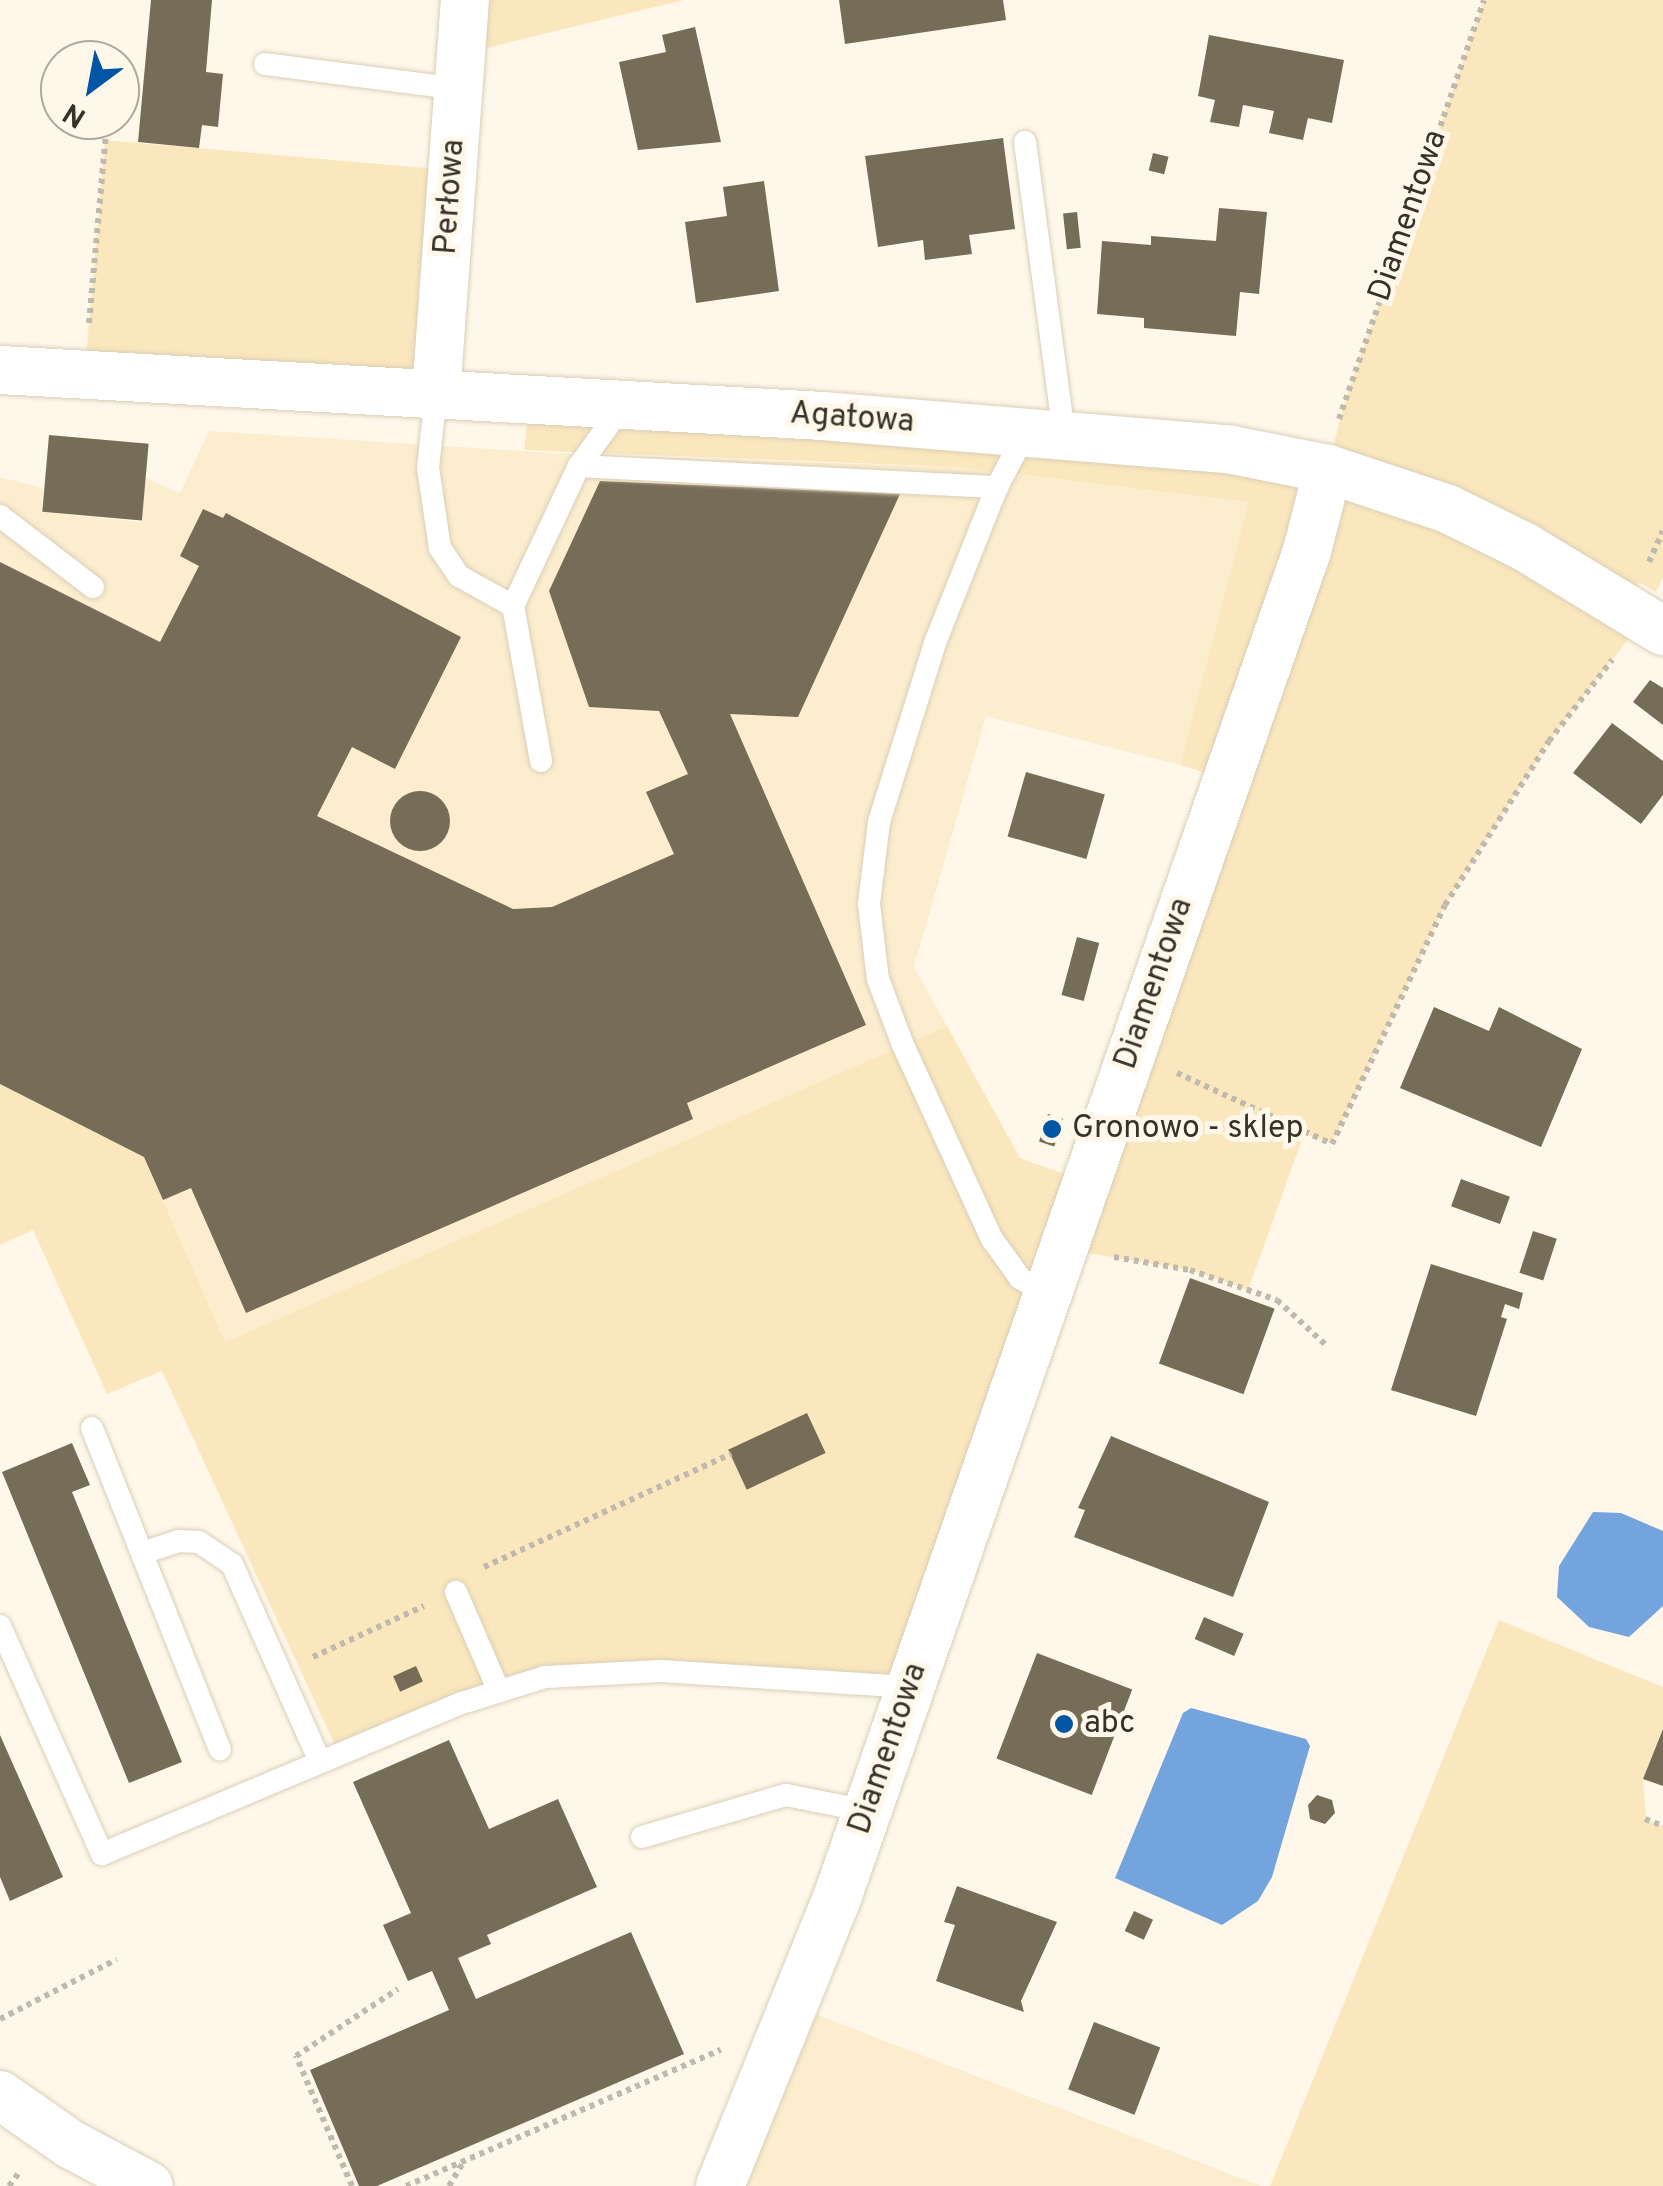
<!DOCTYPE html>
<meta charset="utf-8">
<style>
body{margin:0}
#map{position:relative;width:1663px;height:2186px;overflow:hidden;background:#fff8ea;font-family:Overpass,sans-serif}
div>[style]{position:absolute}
.built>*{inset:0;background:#fbedce}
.green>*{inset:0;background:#fae7bd;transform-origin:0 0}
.water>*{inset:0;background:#74a4de}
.building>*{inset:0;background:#766c57;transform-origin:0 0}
.round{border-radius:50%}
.path>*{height:6px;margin-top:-3px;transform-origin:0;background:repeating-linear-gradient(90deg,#c0baae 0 5px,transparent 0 10px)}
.roads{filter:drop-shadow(0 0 2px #d9cfb8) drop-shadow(0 0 2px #d9cfb8)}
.service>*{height:22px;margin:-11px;padding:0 11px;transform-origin:11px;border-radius:11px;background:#fff}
.minor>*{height:48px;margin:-24px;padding:0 24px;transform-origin:24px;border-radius:24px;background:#fff}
.dots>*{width:28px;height:28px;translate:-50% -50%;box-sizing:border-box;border:5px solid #fff8ea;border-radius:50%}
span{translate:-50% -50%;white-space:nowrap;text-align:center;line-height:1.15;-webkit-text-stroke:10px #fff8ea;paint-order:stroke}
.street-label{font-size:32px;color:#363229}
.poi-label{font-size:32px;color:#363229}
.left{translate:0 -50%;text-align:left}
.north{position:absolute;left:40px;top:40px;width:100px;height:100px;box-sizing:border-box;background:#fff8ea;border:2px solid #afa99d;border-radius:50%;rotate:212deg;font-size:28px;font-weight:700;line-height:40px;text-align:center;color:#363229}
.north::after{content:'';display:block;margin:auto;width:35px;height:45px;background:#0056a4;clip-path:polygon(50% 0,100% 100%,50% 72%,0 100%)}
</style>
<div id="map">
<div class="built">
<div style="clip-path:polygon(209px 431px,585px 455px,957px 467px,1250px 502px,1180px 765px,986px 716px,914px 967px,947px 1026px,225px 1342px,144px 1157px,0 1084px,0 477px,43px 488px,42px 512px,141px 522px,146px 478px,180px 493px)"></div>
<div style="clip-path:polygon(797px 2007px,1261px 2186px,720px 2186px)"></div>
</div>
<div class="green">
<div style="clip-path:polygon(465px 0,684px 0,461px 54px)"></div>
<div style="clip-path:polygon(1484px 0,1663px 0,1663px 577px,1656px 592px,1639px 582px,1625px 607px,1644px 619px,1549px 741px,1445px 905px,1332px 1144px,1304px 1134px,1248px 1290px,1190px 1270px,1063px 1249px,910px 1687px,571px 1674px,339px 1754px,162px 1371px,107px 1394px,33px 1230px,0 1245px,0 1084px,144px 1157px,225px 1342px,947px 1026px,1020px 1158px,1086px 1182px,1226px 779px,1180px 765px,1249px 502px,957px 467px,524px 450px,530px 400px,1328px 469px,1343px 407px)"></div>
<div style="left:105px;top:140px;width:349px;height:239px;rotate:5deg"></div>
<div style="clip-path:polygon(1499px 1620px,1663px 1687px,1663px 1728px,1643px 1779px,1646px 1819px,1663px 1826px,1663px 2186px,1270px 2186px)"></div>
</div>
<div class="water">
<div style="clip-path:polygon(1593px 1512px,1621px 1513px,1663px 1531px,1663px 1606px,1629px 1637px,1589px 1627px,1557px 1597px,1559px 1566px)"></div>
<div style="clip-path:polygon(1191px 1708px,1306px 1739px,1310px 1746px,1272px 1877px,1258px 1901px,1222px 1925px,1115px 1878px,1183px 1713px)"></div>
</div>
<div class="building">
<div style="clip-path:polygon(151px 0,212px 0,206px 72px,223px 74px,218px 127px,202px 125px,199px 148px,138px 142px)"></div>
<div style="clip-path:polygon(839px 0,1003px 0,1006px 20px,845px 44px)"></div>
<div style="clip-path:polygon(695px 27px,721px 142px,638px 150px,619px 62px,666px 52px,662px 35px)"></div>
<div style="clip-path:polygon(1209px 35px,1344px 60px,1332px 123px,1308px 118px,1303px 140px,1269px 133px,1274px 111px,1243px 105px,1239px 127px,1210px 122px,1215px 100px,1198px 96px)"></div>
<div style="clip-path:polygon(1003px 138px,1015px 229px,969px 235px,972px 254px,925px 260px,923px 240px,878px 247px,865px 156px)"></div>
<div style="left:1153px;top:153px;width:16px;height:18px;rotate:14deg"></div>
<div style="clip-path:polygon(764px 181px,779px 291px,696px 303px,685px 222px,727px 216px,723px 187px)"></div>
<div style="clip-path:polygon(1219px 208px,1267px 212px,1259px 294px,1240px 292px,1236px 336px,1144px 328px,1144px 318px,1097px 314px,1102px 241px,1151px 245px,1151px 236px,1216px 241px)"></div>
<div style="left:1077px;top:212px;width:36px;height:14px;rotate:84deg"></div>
<div style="left:49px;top:435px;width:100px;height:77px;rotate:5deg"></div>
<div style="clip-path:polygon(600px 481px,900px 494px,798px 717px,730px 714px,866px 1025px,687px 1103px,693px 1119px,246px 1313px,191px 1188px,163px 1200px,144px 1157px,0 1084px,0 562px,160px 642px,199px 566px,180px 556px,203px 509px,223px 518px,226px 513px,461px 637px,395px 769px,352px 747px,317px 816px,513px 909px,552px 907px,674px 854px,646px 792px,688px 774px,659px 711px,589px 707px,549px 591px)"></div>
<div style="clip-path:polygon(1650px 680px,1663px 688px,1663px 725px,1633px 702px)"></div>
<div style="clip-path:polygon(1612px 723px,1663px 761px,1663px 795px,1641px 824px,1573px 773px)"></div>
<div style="left:1026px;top:772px;width:82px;height:67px;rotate:16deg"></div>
<div class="round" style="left:390px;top:791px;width:60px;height:60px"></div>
<div style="left:1077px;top:937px;width:23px;height:60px;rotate:15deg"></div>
<div style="clip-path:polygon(1434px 1007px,1489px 1031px,1499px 1007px,1582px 1049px,1541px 1147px,1400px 1088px)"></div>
<div style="left:1048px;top:1114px;width:16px;height:29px;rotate:18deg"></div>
<div style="left:1461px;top:1179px;width:52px;height:29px;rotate:20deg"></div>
<div style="left:1533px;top:1231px;width:25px;height:44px;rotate:18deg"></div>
<div style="clip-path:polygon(1431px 1264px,1523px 1293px,1519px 1309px,1505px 1304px,1501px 1317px,1507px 1319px,1476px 1416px,1391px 1390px)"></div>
<div style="left:1190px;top:1278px;width:90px;height:91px;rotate:20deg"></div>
<div style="left:807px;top:1413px;width:44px;height:87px;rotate:65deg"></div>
<div style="clip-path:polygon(1111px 1436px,1269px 1502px,1233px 1597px,1074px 1537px,1085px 1510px,1078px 1508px)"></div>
<div style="clip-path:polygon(72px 1443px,90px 1485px,72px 1492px,182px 1762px,129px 1783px,2px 1472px)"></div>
<div style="left:1204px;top:1617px;width:43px;height:24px;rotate:23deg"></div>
<div style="left:1037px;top:1653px;width:102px;height:113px;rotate:21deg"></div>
<div style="left:416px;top:1666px;width:17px;height:25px;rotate:66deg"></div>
<div style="clip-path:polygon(1663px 1729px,1663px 1786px,1643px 1779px)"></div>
<div style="clip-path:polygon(0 1735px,63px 1877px,10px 1901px,0 1877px)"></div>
<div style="clip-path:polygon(449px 1740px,489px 1829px,558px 1799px,597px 1887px,487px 1935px,491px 1944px,458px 1958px,476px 1999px,631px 1932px,684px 2054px,377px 2186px,359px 2186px,310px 2070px,449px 2010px,432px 1971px,408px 1981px,383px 1925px,411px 1913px,353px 1782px)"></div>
<div style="clip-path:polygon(1317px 1795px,1332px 1800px,1335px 1813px,1325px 1824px,1310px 1819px,1308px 1805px)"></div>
<div style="clip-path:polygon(957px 1886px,1057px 1922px,1021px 2001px,1024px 2012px,936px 1981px,955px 1925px,944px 1922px)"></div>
<div style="left:1134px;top:1911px;width:21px;height:22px;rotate:25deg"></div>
<div style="left:1094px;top:2022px;width:71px;height:72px;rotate:21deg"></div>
</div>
<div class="path">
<div style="left:89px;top:323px;width:204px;rotate:-84.9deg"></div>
<div style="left:1339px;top:419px;width:443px;rotate:-70.9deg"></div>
<div style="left:1649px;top:562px;width:34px;rotate:-66deg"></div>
<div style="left:1177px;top:1073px;width:170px;rotate:24.6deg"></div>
<div style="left:1332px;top:1144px;width:264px;rotate:-64.7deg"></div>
<div style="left:1445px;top:905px;width:194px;rotate:-57.6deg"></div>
<div style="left:1549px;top:741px;width:103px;rotate:-52.1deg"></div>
<div style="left:1114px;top:1257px;width:77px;rotate:9.7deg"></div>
<div style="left:1190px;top:1270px;width:92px;rotate:19deg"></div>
<div style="left:1277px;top:1300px;width:67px;rotate:42.6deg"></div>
<div style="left:484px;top:1567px;width:272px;rotate:-24.6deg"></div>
<div style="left:313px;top:1657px;width:122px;rotate:-24.7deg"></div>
<div style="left:1645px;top:1819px;width:19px;rotate:21deg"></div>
<div style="left:0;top:2019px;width:131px;rotate:-27.1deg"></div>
<div style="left:9px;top:2186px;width:20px;rotate:-53deg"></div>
<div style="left:352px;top:2186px;width:142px;rotate:-113.3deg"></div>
<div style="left:296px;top:2056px;width:122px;rotate:-33.3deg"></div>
<div style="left:406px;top:2186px;width:343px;rotate:-23.4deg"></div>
<div style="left:449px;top:2186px;width:29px;rotate:-59deg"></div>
</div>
<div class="roads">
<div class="service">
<div style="left:265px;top:64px;width:196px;rotate:7.3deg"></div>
<div style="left:1025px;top:142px;width:295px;rotate:82.4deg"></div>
<div style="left:436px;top:394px;width:74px;rotate:96.2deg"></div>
<div style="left:428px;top:468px;width:81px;rotate:81.5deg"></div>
<div style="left:440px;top:548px;width:34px;rotate:56deg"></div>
<div style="left:459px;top:576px;width:62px;rotate:29.1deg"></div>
<div style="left:1027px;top:430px;width:64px;rotate:117.8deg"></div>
<div style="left:997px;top:487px;width:165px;rotate:111.7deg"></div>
<div style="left:936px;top:640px;width:191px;rotate:107.4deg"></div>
<div style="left:879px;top:822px;width:83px;rotate:97deg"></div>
<div style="left:869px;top:904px;width:76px;rotate:83.2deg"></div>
<div style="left:878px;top:979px;width:71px;rotate:69.3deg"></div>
<div style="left:903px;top:1045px;width:213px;rotate:65.4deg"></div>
<div style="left:992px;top:1239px;width:48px;rotate:54.3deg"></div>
<div style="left:1020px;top:1278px;width:32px;rotate:32deg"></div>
<div style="left:579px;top:466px;width:419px;rotate:2.9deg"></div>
<div style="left:0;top:516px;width:117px;rotate:37.4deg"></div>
<div style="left:541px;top:761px;width:158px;rotate:-100.2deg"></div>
<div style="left:513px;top:606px;width:155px;rotate:-64.8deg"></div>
<div style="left:579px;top:466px;width:75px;rotate:-54.2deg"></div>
<div style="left:92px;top:1428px;width:346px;rotate:68.3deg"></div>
<div style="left:142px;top:1553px;width:38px;rotate:-18deg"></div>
<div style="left:178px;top:1541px;width:21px;rotate:3deg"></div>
<div style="left:199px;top:1542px;width:40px;rotate:34deg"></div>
<div style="left:232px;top:1564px;width:217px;rotate:66deg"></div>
<div style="left:456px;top:1592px;width:106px;rotate:66.6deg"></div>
<div style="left:0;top:1626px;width:250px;rotate:65.9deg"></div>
<div style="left:102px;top:1854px;width:390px;rotate:-22.8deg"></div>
<div style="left:462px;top:1703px;width:87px;rotate:-17.4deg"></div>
<div style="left:545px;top:1677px;width:116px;rotate:-3deg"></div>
<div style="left:661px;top:1671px;width:250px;rotate:3.7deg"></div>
<div style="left:642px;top:1837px;width:150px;rotate:-16.3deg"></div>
<div style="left:786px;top:1795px;width:83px;rotate:11.2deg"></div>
</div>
<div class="minor">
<div style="left:0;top:370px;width:823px;rotate:3.2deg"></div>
<div style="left:822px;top:416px;width:411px;rotate:4.7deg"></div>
<div style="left:1232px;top:450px;width:98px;rotate:11.2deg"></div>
<div style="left:1328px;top:469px;width:126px;rotate:18.4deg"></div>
<div style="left:1448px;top:509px;width:86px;rotate:26.3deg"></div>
<div style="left:1525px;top:547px;width:162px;rotate:31.3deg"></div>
<div style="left:436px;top:394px;width:395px;rotate:-85.8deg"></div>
<div style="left:0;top:2095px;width:85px;rotate:35deg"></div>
<div style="left:70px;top:2144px;width:89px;rotate:28deg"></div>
<div style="left:720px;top:2186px;width:308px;rotate:-67.9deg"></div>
<div style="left:836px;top:1901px;width:1430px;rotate:-70.77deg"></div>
<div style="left:1307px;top:551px;width:85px;rotate:-75.6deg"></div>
</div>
</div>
<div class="dots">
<div style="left:1052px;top:1129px;background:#0056a4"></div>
<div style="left:1064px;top:1724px;background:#0056a4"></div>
</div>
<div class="street-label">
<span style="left:451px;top:197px;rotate:-86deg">Perłowa</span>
<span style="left:1409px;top:216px;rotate:-71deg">Diamentowa</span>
<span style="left:852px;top:419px;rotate:4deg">Agatowa</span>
<span style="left:1155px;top:984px;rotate:-71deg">Diamentowa</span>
<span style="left:889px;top:1749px;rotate:-71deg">Diamentowa</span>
</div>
<div class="poi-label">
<span class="left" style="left:1072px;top:1129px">Gronowo - sklep</span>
<span class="left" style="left:1084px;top:1724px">abc</span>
</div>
<div class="north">N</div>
</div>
